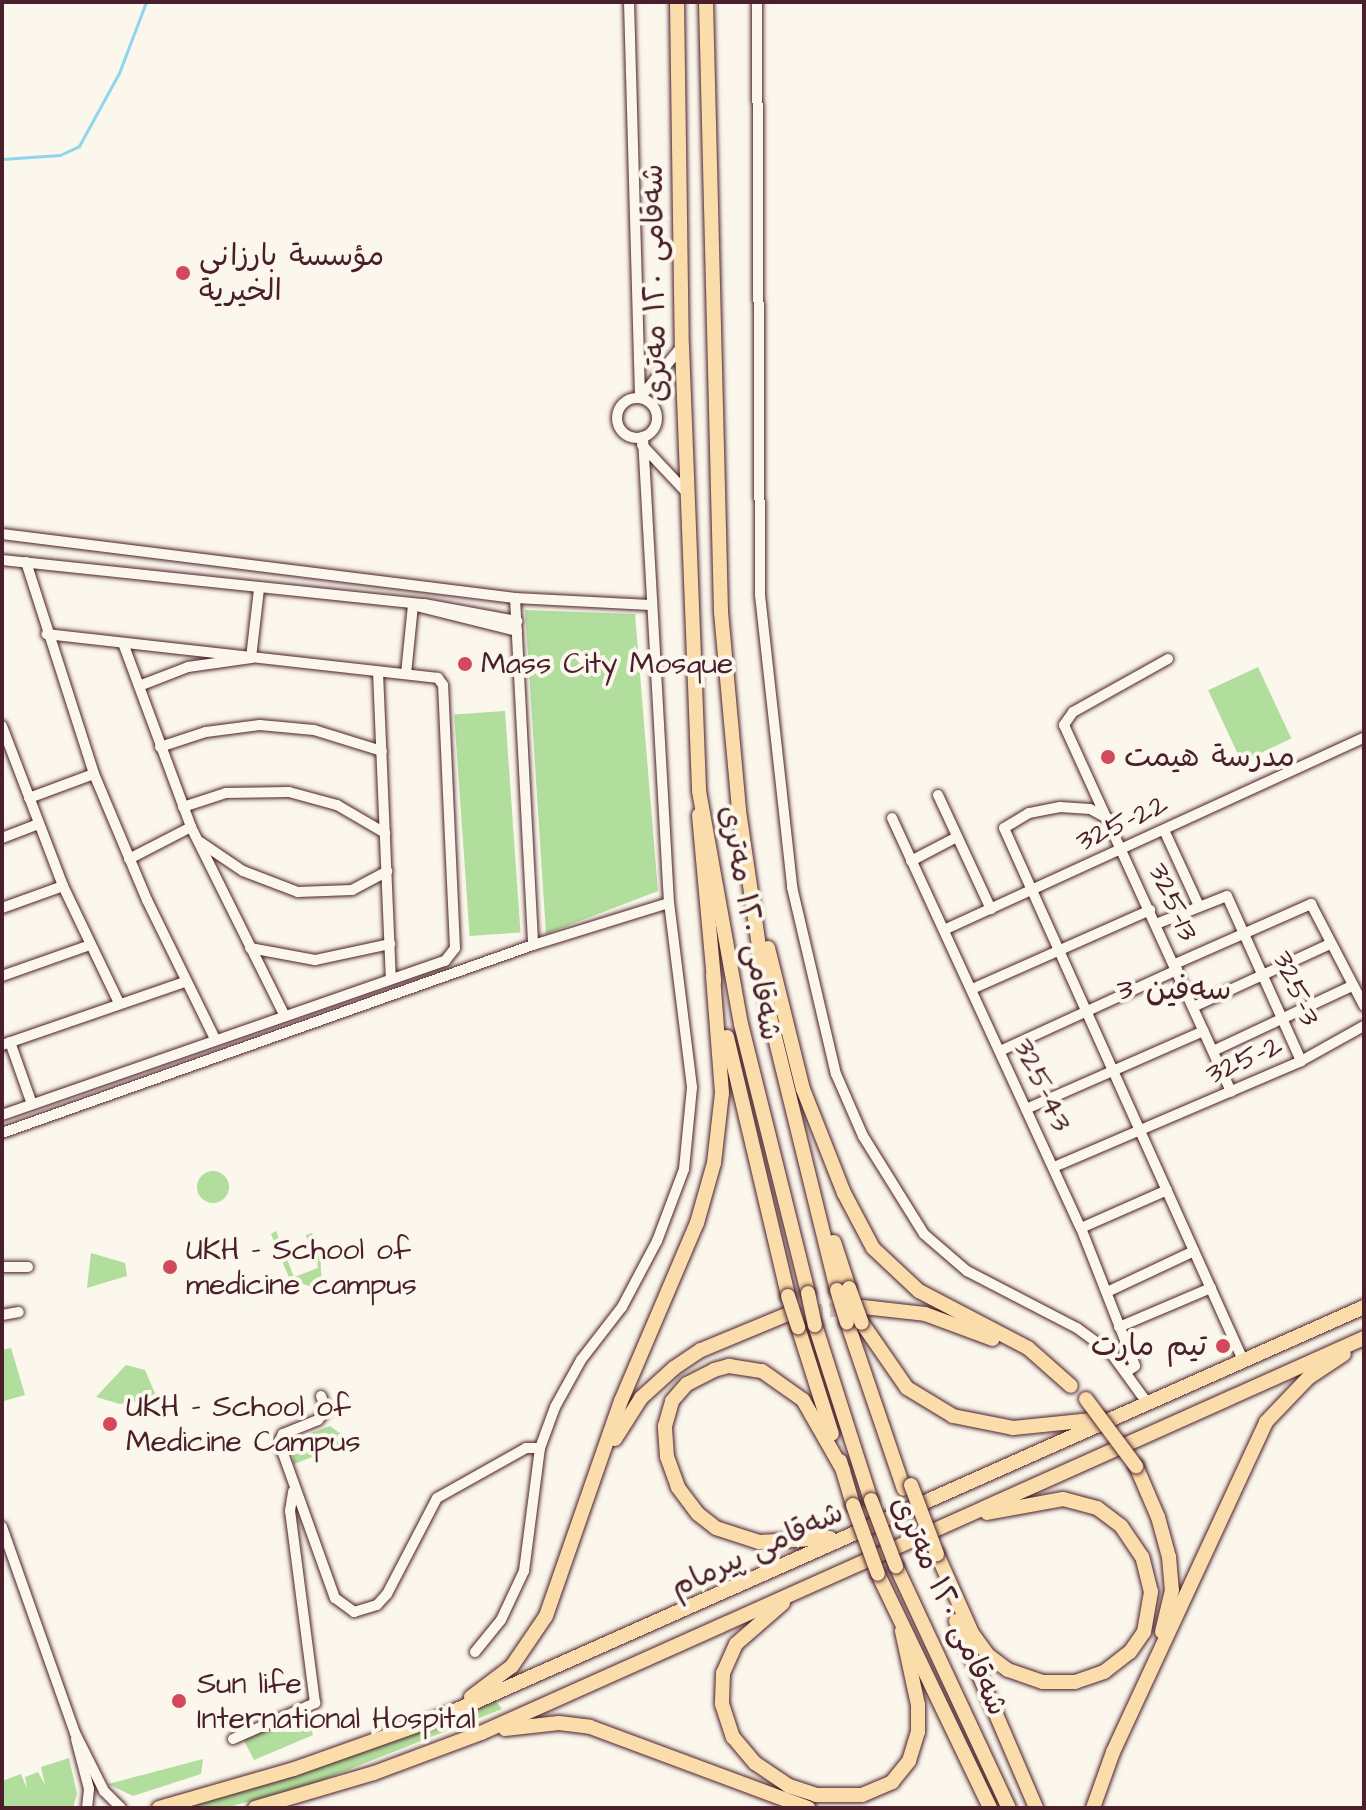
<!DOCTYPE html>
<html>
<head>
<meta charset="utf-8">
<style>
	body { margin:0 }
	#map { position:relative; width:1366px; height:1810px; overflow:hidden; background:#fbf7ec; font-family:"Architects Daughter","Playpen Sans Arabic",sans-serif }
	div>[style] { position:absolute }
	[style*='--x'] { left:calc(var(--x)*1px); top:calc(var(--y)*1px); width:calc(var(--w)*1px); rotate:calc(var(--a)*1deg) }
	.green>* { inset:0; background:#b1de9c; transform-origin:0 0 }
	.round { border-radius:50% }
	.stream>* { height:3px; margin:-1.5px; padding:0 1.5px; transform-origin:1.5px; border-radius:1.5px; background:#8fd5f0 }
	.highway-tunnel>* { height:14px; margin-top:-7px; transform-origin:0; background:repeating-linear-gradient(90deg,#d8ccc5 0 14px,transparent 0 21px) }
	.roads { filter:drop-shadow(0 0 2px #4a1f2b) drop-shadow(0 0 2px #4a1f2b) }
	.minor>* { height:10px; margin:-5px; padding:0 5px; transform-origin:5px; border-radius:5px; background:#fbf7ec }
	.minor>.ring { margin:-5px; padding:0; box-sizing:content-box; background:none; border:10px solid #fbf7ec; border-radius:50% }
	.highway>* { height:14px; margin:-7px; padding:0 7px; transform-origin:7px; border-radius:7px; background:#fbddab }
	.bridges { filter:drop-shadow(0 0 2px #4a1f2b) drop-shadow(0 0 2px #4a1f2b) }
	.highway-bridge>* { height:14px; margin:-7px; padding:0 7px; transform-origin:7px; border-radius:7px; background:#fbddab }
	.dots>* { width:22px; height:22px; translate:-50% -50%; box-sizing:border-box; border:4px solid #fbf7ec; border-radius:50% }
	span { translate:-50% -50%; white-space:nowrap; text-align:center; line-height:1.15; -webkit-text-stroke:8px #fbf7ec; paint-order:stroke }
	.poi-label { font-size:30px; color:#4a1f2b }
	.left { translate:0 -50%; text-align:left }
	.right { translate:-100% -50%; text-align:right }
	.street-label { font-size:30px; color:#4a1f2b }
	.neighbourhood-label { font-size:32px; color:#4a1f2b }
	.frame { position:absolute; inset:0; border:4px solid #4a1f2b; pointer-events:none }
</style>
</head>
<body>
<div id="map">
	<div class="green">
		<div style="clip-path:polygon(525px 610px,635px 614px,658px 891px,546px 934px)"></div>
		<div style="left:1258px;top:667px;width:79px;height:55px;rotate:65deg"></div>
		<div style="left:505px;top:711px;width:222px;height:51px;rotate:86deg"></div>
		<div class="round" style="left:197px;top:1171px;width:32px;height:32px"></div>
		<div style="clip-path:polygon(276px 1231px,294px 1277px,318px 1268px,314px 1241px,308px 1242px,306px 1235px,312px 1233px,320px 1249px,322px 1290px,290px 1280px,271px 1234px)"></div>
		<div style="clip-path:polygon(91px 1253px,125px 1263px,127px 1276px,87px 1288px)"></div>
		<div style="clip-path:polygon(11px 1348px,25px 1395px,4px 1401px,2px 1350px)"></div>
		<div style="clip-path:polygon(126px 1365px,145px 1370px,157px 1398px,120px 1404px,96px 1397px)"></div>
		<div style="clip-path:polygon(330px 1426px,345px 1437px,341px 1446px,294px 1464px,289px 1441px)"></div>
		<div style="clip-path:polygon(495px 1700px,502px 1709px,307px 1786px,225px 1808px,181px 1808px,367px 1751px)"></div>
		<div style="clip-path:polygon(306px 1709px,313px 1735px,254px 1760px,239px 1731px)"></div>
		<div style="clip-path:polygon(69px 1758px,77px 1794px,73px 1808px,3px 1808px,2px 1781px,21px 1774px,27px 1789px,25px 1777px,38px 1772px,45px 1785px,41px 1767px)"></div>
		<div style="clip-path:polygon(203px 1759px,201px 1774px,133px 1796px,108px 1784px)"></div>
	</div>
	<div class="stream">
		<div style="--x:2;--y:159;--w:58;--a:-3.9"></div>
		<div style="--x:60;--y:155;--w:21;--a:-25"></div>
		<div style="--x:79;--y:146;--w:83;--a:-61.3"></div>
		<div style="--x:119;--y:73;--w:76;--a:-69.2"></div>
	</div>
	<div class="highway-tunnel">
		<div style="--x:788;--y:1314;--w:66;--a:-5.2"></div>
	</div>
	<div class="roads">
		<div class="minor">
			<div style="--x:629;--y:2;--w:396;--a:88.4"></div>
			<div style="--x:757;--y:2;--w:593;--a:89.71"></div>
			<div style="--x:760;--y:595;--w:294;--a:83.7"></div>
			<div style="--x:792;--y:887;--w:192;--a:76.8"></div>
			<div style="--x:836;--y:1074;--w:68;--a:66.5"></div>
			<div style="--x:863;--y:1136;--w:115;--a:58.1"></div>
			<div style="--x:924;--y:1234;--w:57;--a:40.7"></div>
			<div style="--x:967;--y:1271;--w:124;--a:27.4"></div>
			<div style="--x:1077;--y:1328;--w:42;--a:36.3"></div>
			<div style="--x:1111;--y:1353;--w:63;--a:54"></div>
			<div class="ring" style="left:617px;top:398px;width:30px;height:30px"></div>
			<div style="--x:640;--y:398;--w:67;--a:-51.1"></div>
			<div style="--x:642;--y:445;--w:66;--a:46.8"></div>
			<div style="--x:2;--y:534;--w:517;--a:7.11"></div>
			<div style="--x:515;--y:598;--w:135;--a:3"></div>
			<div style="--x:2;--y:560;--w:424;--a:6"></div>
			<div style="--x:424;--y:604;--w:95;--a:10.4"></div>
			<div style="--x:26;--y:562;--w:223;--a:72.2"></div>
			<div style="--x:94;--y:774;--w:137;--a:67.2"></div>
			<div style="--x:147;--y:900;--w:155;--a:63.9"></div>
			<div style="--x:515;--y:598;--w:347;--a:87"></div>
			<div style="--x:413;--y:605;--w:107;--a:14"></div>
			<div style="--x:123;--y:643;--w:196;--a:69.7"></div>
			<div style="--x:191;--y:827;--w:211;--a:63.6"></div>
			<div style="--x:1168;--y:659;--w:109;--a:150.8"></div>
			<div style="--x:1073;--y:712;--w:16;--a:125"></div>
			<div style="--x:1064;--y:725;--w:403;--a:65.5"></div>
			<div style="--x:378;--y:672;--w:307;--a:87.6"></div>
			<div style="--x:406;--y:674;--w:69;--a:-84.2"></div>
			<div style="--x:139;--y:686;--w:53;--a:-21.2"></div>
			<div style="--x:188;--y:667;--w:64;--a:-8.1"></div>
			<div style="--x:251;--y:658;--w:69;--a:-83.4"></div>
			<div style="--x:2;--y:726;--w:171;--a:69.1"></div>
			<div style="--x:63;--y:886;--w:130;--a:64.4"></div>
			<div style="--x:160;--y:747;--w:48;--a:-18.1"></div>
			<div style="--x:206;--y:732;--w:54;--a:-7.4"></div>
			<div style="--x:260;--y:725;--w:54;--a:5.3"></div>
			<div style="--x:314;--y:730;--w:71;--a:17.2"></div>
			<div style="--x:938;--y:795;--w:126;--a:65.1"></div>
			<div style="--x:29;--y:798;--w:69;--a:-20.3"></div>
			<div style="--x:183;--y:807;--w:45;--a:-18"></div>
			<div style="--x:226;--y:793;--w:63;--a:-0.9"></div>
			<div style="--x:289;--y:792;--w:50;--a:15.2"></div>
			<div style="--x:337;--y:805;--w:56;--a:30.3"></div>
			<div style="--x:892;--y:818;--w:451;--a:65.3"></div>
			<div style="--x:1081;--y:1228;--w:148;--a:68.6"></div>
			<div style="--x:1135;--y:1366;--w:11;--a:146"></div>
			<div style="--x:1109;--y:819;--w:21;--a:-152"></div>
			<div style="--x:1090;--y:809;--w:30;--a:-176"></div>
			<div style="--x:1060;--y:807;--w:32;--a:169"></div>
			<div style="--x:1029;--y:813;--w:29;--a:149"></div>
			<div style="--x:1004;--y:828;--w:583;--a:65.81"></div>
			<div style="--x:1164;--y:830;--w:81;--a:65.3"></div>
			<div style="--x:2;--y:838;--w:39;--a:-21"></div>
			<div style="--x:200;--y:842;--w:52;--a:34"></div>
			<div style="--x:243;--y:871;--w:59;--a:20.9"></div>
			<div style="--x:298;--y:892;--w:54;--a:-2.1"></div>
			<div style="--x:352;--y:890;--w:40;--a:-28"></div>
			<div style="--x:129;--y:859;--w:70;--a:-27.3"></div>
			<div style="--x:911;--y:861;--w:52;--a:-27.6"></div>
			<div style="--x:2;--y:908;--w:65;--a:-19.8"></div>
			<div style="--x:1156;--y:924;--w:76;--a:-21.5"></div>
			<div style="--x:1227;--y:896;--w:181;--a:65.8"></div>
			<div style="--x:946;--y:929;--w:460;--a:-24.6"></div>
			<div style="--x:250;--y:948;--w:66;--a:10.5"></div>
			<div style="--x:315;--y:960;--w:77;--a:-12"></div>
			<div style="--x:1175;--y:964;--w:149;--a:-23.8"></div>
			<div style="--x:1311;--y:904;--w:115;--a:62.5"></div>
			<div style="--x:2;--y:976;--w:93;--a:-19.4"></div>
			<div style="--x:972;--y:989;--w:195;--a:-23.9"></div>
			<div style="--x:1193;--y:1007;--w:151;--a:-24.7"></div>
			<div style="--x:10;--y:1042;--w:66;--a:70.5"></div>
			<div style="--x:2;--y:1045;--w:194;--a:-19"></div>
			<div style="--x:1000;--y:1051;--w:195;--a:-24.6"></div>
			<div style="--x:1213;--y:1051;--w:153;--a:-25.1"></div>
			<div style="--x:1026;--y:1109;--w:194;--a:-23.7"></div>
			<div style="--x:2;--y:1115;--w:469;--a:-19.2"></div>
			<div style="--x:445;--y:961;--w:16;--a:-52"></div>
			<div style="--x:455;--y:948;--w:263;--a:-92.6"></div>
			<div style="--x:443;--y:685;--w:9;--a:-126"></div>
			<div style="--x:438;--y:678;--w:394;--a:-173.6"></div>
			<div style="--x:2;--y:1133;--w:563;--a:-19.5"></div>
			<div style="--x:533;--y:945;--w:142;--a:-17.2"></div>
			<div style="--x:1054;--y:1167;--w:269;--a:-23.2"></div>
			<div style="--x:1301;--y:1061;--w:72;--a:-29.1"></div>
			<div style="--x:1081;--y:1228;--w:94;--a:-23.8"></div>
			<div style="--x:2;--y:1267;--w:26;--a:0"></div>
			<div style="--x:1107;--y:1292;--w:96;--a:-25.2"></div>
			<div style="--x:2;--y:1315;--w:17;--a:-10"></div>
			<div style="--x:1119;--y:1327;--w:100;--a:-23"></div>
			<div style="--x:321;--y:1396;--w:15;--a:70"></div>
			<div style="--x:326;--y:1410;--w:13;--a:129"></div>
			<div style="--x:318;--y:1420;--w:38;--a:158"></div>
			<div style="--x:283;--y:1434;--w:9;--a:117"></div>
			<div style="--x:279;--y:1442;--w:166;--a:70.3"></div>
			<div style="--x:335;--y:1598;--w:24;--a:36"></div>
			<div style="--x:354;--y:1612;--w:24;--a:-17"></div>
			<div style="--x:377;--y:1605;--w:15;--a:-48"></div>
			<div style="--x:387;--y:1594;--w:108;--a:-62.5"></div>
			<div style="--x:437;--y:1498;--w:102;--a:-29.3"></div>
			<div style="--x:526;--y:1448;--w:14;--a:0"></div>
			<div style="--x:2;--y:1527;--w:219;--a:70.5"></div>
			<div style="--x:75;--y:1733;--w:65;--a:63.4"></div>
			<div style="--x:104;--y:1791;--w:24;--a:45"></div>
			<div style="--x:475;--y:1652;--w:41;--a:-50.9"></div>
			<div style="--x:501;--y:1620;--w:54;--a:-64.9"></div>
			<div style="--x:524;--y:1571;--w:124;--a:-82.6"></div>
			<div style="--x:540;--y:1448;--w:44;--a:-69.9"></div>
			<div style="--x:555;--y:1407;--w:54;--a:-61"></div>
			<div style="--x:581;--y:1360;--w:67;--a:-52.3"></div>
			<div style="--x:622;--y:1307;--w:75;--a:-62.1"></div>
			<div style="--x:657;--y:1241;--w:77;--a:-69.4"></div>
			<div style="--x:684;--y:1169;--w:82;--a:-84.4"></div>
			<div style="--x:692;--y:1087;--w:185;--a:-97.1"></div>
			<div style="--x:669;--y:903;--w:467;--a:-93.2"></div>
			<div style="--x:76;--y:1739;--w:52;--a:75.4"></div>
			<div style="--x:89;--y:1789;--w:19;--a:96"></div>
			<div style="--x:233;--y:1739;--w:90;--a:-23.7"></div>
			<div style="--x:315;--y:1703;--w:194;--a:-97.4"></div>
			<div style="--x:290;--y:1511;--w:20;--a:-81"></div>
		</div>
		<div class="highway">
			<div style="--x:677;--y:2;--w:344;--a:89.2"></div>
			<div style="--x:682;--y:346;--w:445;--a:87.8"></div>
			<div style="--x:699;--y:791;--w:237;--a:79.8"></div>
			<div style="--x:741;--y:1024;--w:277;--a:76"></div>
			<div style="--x:706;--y:2;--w:610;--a:88.59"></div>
			<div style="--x:721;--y:612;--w:200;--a:84.8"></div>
			<div style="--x:739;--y:811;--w:204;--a:81.6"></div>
			<div style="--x:769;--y:1013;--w:285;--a:76.2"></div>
			<div style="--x:699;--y:815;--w:167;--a:84.8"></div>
			<div style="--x:768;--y:948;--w:145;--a:76.1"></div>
			<div style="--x:803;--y:1089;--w:112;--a:68.5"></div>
			<div style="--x:844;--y:1193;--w:62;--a:62.2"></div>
			<div style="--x:873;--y:1248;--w:63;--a:43.1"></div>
			<div style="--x:919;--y:1291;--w:123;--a:27.6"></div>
			<div style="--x:1028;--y:1348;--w:57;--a:41.5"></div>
			<div style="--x:727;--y:1037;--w:266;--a:76.7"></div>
			<div style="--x:834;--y:1242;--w:48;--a:71.9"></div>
			<div style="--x:863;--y:1307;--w:62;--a:6.4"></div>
			<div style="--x:925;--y:1314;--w:72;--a:20.2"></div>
			<div style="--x:847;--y:1322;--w:176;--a:71.2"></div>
			<div style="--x:862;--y:1323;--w:79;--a:55.3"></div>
			<div style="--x:907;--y:1388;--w:54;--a:31.3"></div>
			<div style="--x:953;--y:1416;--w:61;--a:11.3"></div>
			<div style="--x:1013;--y:1428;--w:89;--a:-5.8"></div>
			<div style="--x:815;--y:1325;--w:184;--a:72.3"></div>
			<div style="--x:798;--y:1327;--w:112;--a:72.4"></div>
			<div style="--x:615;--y:1439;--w:49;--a:-57.6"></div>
			<div style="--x:641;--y:1398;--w:45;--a:-42.3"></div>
			<div style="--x:674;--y:1368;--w:32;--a:-34"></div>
			<div style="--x:701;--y:1350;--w:94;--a:-22.5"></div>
			<div style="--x:840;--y:1461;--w:46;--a:73.5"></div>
			<div style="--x:1136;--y:1466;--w:56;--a:66.7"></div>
			<div style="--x:1158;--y:1517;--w:41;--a:74.6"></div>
			<div style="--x:1169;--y:1557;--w:33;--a:85"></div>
			<div style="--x:1172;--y:1590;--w:43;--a:103.4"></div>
			<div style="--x:830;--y:1538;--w:71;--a:176.8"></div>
			<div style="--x:759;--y:1542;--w:45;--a:-162"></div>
			<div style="--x:716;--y:1528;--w:23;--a:-142"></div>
			<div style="--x:698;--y:1514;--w:34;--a:-127"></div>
			<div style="--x:678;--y:1487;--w:32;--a:-110"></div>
			<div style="--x:667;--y:1457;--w:31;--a:-94"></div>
			<div style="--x:665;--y:1426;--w:26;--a:-74"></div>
			<div style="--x:672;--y:1401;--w:23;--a:-49"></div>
			<div style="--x:687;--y:1384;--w:30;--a:-27"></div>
			<div style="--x:714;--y:1370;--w:16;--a:-15"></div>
			<div style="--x:729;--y:1366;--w:33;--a:9"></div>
			<div style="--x:762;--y:1371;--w:50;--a:35.3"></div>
			<div style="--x:803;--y:1400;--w:81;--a:60.3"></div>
			<div style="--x:937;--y:1554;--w:86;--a:66.1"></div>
			<div style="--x:972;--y:1633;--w:27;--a:54"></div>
			<div style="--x:988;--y:1655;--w:25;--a:37"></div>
			<div style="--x:1008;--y:1670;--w:37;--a:19"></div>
			<div style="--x:1043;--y:1682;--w:32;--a:0"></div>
			<div style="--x:1075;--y:1682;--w:31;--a:-19"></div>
			<div style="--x:1104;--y:1672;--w:33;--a:-38"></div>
			<div style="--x:1130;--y:1652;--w:24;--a:-55"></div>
			<div style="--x:1144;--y:1632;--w:41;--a:-80.1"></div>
			<div style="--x:1151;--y:1592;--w:36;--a:-104"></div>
			<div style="--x:1142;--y:1557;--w:37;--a:-124"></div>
			<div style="--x:1121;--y:1526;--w:30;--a:-143"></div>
			<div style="--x:1097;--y:1508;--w:35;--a:-165"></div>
			<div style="--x:1063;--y:1499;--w:77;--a:169.6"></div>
			<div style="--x:896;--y:1566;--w:267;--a:65"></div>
			<div style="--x:878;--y:1574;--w:259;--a:64.4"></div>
			<div style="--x:783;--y:1603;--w:62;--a:138.9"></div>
			<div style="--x:736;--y:1644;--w:32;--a:114"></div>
			<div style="--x:723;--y:1673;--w:31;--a:92"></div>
			<div style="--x:722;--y:1704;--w:35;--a:72"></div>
			<div style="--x:733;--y:1737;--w:34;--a:50"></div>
			<div style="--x:755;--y:1763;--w:41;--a:34.1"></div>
			<div style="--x:789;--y:1786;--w:28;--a:18"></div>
			<div style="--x:816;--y:1795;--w:46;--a:0"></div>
			<div style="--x:862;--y:1795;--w:33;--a:-23"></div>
			<div style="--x:892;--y:1782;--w:27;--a:-51"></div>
			<div style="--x:909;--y:1761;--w:30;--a:-73"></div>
			<div style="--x:918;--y:1732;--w:27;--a:-90"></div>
			<div style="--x:918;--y:1705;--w:76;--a:-102.2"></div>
			<div style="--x:956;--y:1621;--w:203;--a:66.8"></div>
			<div style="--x:471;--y:1697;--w:51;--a:-37.1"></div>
			<div style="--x:512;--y:1666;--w:60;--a:-55.8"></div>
			<div style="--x:546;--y:1616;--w:228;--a:-70.8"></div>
			<div style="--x:621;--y:1401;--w:194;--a:-66.9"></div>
			<div style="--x:697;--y:1223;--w:62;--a:-74.2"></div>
			<div style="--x:714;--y:1163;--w:70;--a:-83.5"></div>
			<div style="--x:722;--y:1093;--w:118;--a:-94.4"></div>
			<div style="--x:505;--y:1729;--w:54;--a:-6.3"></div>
			<div style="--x:559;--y:1723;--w:31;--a:7"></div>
			<div style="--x:590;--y:1727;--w:233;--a:20.4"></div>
			<div style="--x:159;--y:1808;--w:141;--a:-16.1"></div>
			<div style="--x:294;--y:1769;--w:156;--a:-19.5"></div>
			<div style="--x:441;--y:1717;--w:1010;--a:-23.95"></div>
			<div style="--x:255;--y:1808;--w:124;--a:-16.4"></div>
			<div style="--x:374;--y:1773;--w:114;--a:-20.5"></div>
			<div style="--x:481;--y:1733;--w:967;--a:-24.1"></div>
			<div style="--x:1093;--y:1808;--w:59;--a:-70.3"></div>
			<div style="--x:1113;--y:1752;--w:364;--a:-65.1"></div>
			<div style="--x:1266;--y:1422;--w:61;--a:-46.3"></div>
			<div style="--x:1308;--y:1378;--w:43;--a:-33.7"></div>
		</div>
	</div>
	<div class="bridges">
		<div class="highway-bridge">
			<div style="--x:849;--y:1288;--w:37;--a:70"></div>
			<div style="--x:837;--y:1290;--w:34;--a:73"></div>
			<div style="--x:808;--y:1293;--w:33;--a:78"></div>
			<div style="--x:788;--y:1296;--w:33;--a:72"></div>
			<div style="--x:1086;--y:1399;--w:84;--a:53.3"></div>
			<div style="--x:911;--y:1485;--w:74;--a:69.4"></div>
			<div style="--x:871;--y:1500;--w:71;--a:69.3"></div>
			<div style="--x:853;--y:1505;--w:73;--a:70.1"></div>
		</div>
	</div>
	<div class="dots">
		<div style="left:183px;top:273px;background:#d1495b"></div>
		<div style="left:465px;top:664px;background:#d1495b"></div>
		<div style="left:1108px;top:757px;background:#d1495b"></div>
		<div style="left:170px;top:1267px;background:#d1495b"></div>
		<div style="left:1223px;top:1346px;background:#d1495b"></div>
		<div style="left:110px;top:1424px;background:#d1495b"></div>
		<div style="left:179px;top:1701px;background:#d1495b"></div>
	</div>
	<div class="poi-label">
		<span class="left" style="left:199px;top:273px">مؤسسة بارزانی<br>الخیریة</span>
		<span class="left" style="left:481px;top:664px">Mass City Mosque</span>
		<span class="left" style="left:1124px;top:757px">مدرسة هيمت</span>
		<span class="left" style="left:186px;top:1267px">UKH - School of<br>medicine campus</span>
		<span class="right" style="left:1207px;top:1346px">تيم مارت</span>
		<span class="left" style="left:126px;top:1424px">UKH - School of<br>Medicine Campus</span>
		<span class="left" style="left:197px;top:1701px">Sun life<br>International Hospital</span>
	</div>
	<div class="street-label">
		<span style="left:655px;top:283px;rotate:-91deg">شەقامی ١٢٠ مەتری</span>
		<span style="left:1122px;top:823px;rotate:-25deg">325-22</span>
		<span style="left:1173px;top:902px;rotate:66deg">325-13</span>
		<span style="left:750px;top:923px;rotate:80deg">شەقامی ١٢٠ مەتری</span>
		<span style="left:1296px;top:988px;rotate:67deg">325-3</span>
		<span style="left:1244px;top:1060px;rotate:-24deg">325-2</span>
		<span style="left:1042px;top:1085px;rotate:65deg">325-43</span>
		<span style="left:757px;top:1550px;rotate:-25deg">شەقامی پیرمام</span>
		<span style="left:949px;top:1606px;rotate:65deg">شەقامی ١٢٠ مەتری</span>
	</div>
	<div class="neighbourhood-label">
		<span style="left:1174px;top:990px">سەفین 3</span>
	</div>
	<div class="frame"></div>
</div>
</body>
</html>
